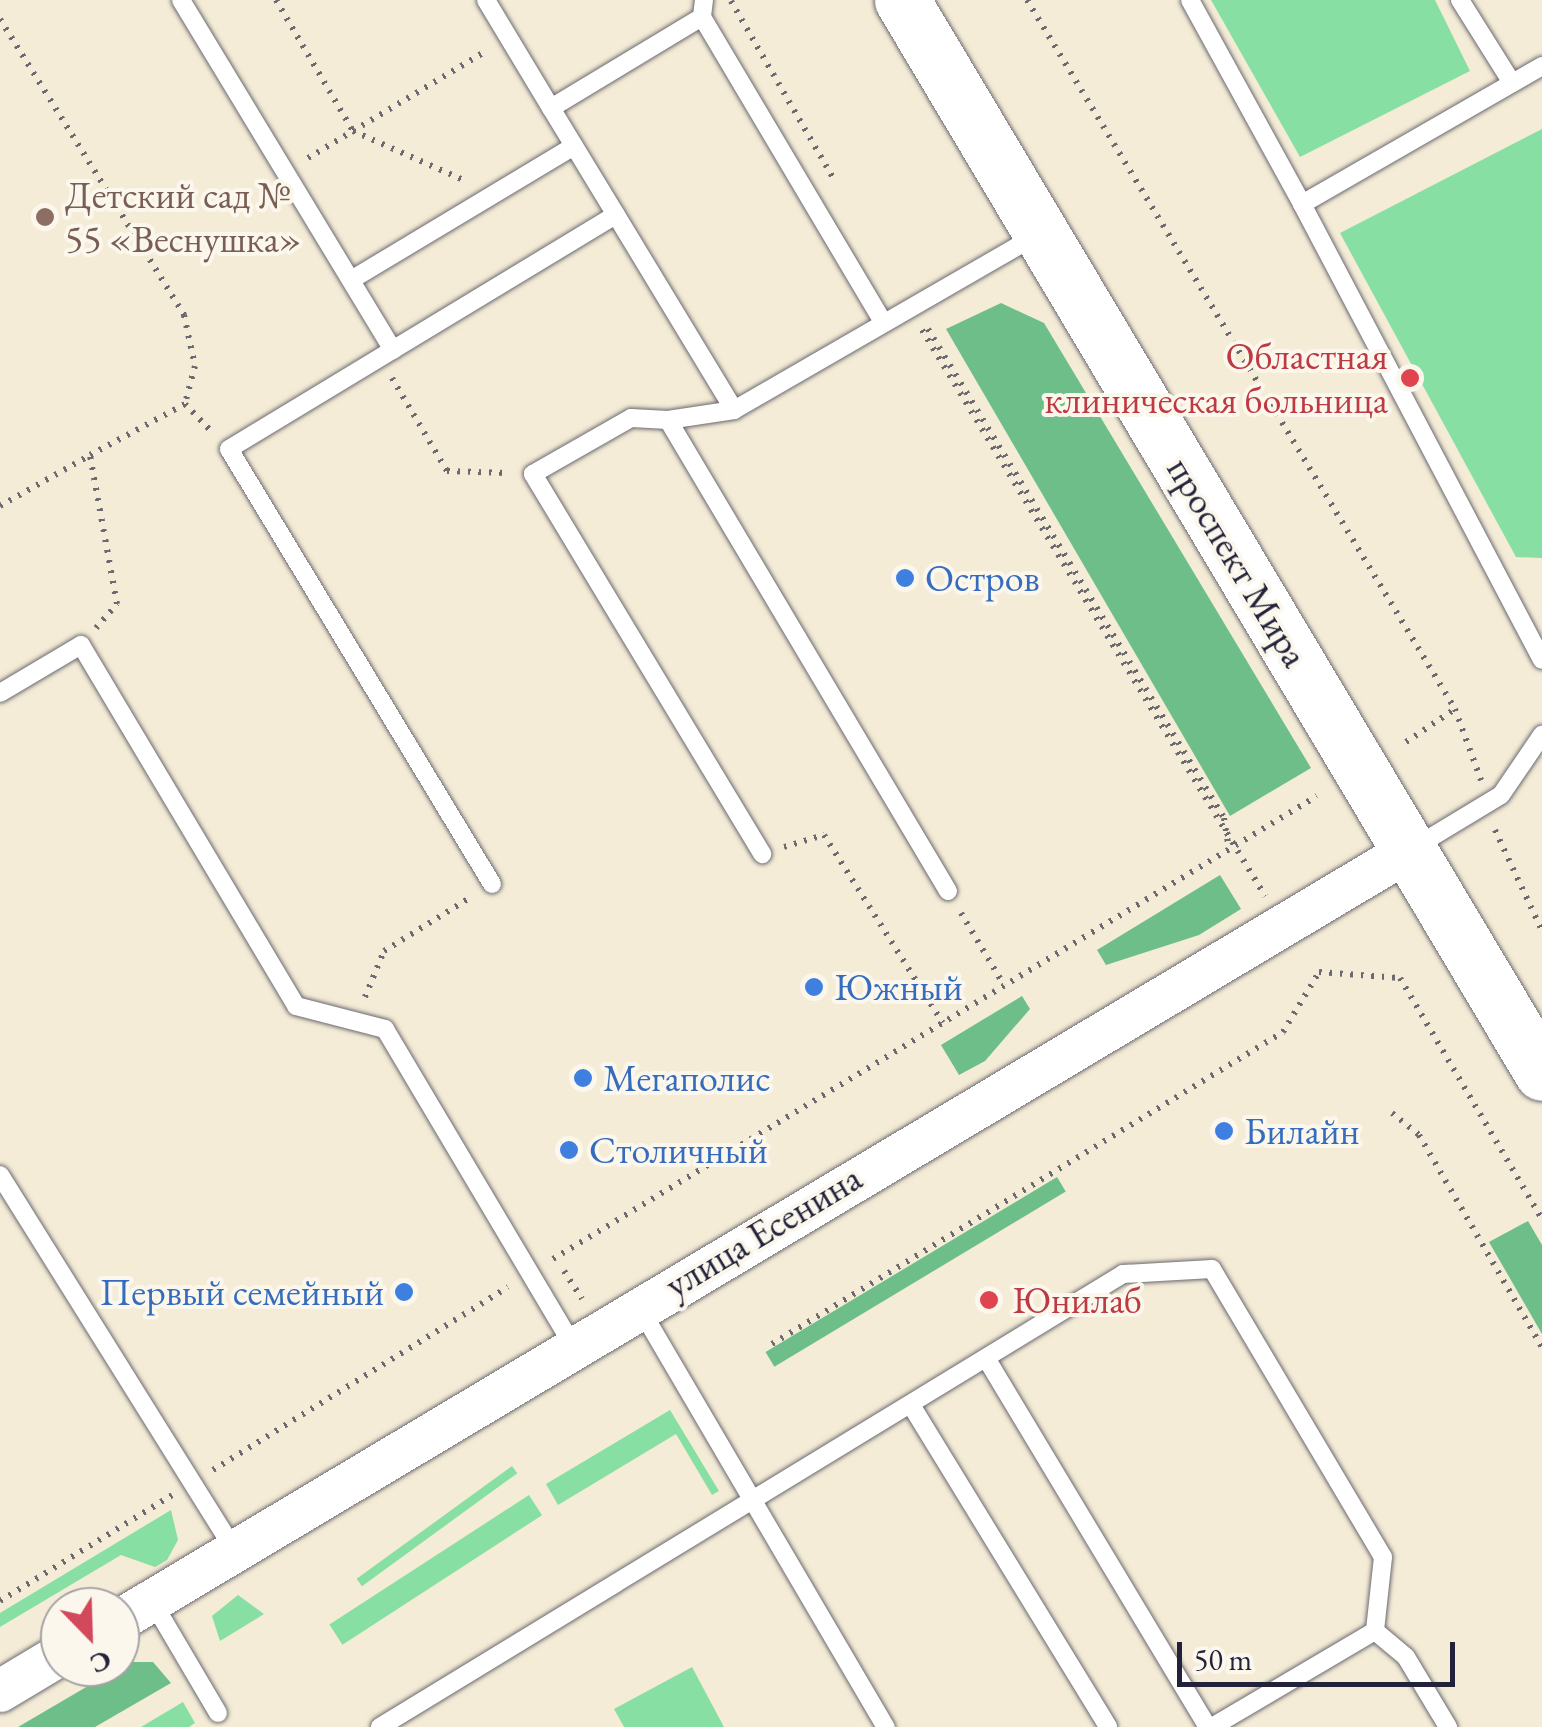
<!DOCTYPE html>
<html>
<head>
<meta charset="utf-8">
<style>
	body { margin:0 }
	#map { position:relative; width:1542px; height:1727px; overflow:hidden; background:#f4ecd6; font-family:"EB Garamond",serif }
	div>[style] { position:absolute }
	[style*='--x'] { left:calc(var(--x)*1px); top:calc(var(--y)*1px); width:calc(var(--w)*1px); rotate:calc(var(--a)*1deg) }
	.green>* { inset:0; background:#88dfa3; transform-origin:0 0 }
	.forest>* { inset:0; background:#6ebe89; transform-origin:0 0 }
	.path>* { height:6px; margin-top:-3px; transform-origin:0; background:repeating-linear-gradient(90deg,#6c6971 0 2.5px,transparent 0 10.5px) }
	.roads { filter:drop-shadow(0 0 2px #6c6971) drop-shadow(0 0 2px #6c6971) }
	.service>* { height:18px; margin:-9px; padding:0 9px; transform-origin:9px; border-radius:9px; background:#fff }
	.tertiary>* { height:42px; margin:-21px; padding:0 21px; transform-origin:21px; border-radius:21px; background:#fff }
	.primary>* { height:55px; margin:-27.5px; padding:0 27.5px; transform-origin:27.5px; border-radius:27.5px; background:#fff }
	.dots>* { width:28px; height:28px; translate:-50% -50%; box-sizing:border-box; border:5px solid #fbf7ec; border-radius:50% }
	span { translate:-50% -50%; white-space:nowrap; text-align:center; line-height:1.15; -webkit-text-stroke:8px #fbf7ec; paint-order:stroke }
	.education-label { font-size:38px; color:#785e54 }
	.left { translate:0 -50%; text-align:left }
	.health-label { font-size:38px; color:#be3a42 }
	.right { translate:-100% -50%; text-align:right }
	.street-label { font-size:38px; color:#22223b }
	.shop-label { font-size:38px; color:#366cbe }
	.north { position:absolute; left:40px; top:1587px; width:100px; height:100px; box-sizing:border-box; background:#fbf7ec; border:2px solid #a4a2a5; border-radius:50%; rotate:157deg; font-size:28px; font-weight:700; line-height:40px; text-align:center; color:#22223b }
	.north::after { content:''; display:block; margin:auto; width:35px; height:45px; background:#d1495b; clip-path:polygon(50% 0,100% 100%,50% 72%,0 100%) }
	.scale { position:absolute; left:1177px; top:1642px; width:278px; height:45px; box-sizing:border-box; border:5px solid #22223b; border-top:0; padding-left:12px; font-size:30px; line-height:35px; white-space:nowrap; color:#22223b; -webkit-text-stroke:8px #fbf7ec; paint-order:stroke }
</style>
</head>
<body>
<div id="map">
	<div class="green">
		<div style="clip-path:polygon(1211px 0,1435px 0,1470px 71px,1300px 157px)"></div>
		<div style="clip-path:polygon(1542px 129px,1542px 558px,1516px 557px,1340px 233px)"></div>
		<div style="clip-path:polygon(670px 1410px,719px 1491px,712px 1495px,676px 1434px,558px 1505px,546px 1484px)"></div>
		<div style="left:512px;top:1466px;width:9px;height:192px;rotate:54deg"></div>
		<div style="left:529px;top:1495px;width:24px;height:238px;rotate:57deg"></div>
		<div style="clip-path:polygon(171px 1510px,178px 1540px,167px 1560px,155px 1567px,121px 1555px,0 1627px,0 1613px)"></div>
		<div style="clip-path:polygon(238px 1595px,264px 1614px,220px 1641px,212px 1616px)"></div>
		<div style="clip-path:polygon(692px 1667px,724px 1727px,624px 1727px,614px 1709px)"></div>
		<div style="clip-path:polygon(183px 1702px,195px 1723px,189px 1727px,141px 1727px)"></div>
	</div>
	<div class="forest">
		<div style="clip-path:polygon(1001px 303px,1044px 323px,1311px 768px,1230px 816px,946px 329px)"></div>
		<div style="clip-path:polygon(1220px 875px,1241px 909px,1199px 935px,1106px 965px,1097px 950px)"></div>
		<div style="clip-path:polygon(1022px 996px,1030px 1009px,985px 1061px,959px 1075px,941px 1045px)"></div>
		<div style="left:1057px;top:1177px;width:17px;height:340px;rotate:59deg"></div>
		<div style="clip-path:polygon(1528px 1221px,1542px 1245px,1542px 1334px,1489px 1242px)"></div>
		<div style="clip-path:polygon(129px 1662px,153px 1662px,171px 1683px,95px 1727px,18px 1727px)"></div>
	</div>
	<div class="path">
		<div style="--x:276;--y:0;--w:152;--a:59.6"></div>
		<div style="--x:353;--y:131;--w:124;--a:23.9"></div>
		<div style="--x:1027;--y:0;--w:828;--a:58.88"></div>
		<div style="--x:731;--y:1;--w:208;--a:60"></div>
		<div style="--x:0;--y:19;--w:349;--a:58.1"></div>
		<div style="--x:184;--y:315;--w:52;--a:77.8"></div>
		<div style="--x:195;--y:366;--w:39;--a:105"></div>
		<div style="--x:308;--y:158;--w:208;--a:-31"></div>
		<div style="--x:928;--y:329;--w:572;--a:58.81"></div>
		<div style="--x:1224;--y:818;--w:25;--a:81"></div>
		<div style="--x:922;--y:330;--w:662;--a:58.78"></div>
		<div style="--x:392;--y:378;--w:108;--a:59.4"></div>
		<div style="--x:447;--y:471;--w:60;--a:1.9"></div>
		<div style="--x:0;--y:506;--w:103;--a:-29.5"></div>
		<div style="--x:96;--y:628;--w:32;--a:-49"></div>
		<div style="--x:117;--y:604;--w:151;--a:-100.3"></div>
		<div style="--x:90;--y:455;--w:108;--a:-28.2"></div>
		<div style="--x:185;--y:404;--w:37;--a:46"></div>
		<div style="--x:1406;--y:742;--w:59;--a:-34"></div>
		<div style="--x:1455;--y:709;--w:76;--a:69.9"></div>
		<div style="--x:1495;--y:830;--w:111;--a:65"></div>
		<div style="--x:784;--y:847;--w:42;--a:-16.7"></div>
		<div style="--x:824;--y:835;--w:222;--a:57.7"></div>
		<div style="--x:961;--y:913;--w:84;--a:59.2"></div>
		<div style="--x:365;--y:997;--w:50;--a:-67.6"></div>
		<div style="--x:384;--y:951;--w:102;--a:-31.8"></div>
		<div style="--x:1392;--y:1113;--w:35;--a:39"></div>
		<div style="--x:1419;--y:1135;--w:245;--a:59.9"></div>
		<div style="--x:553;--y:1259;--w:893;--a:-31.22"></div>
		<div style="--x:564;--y:1271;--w:33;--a:57"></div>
		<div style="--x:772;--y:1344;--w:599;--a:-31.41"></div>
		<div style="--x:1283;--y:1032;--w:70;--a:-59"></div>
		<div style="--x:1319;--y:972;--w:81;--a:4.2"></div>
		<div style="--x:1400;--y:978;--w:280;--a:59.5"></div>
		<div style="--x:213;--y:1470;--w:347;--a:-31.8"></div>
		<div style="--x:0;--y:1601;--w:202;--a:-31.6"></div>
	</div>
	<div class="roads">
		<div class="service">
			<div style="--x:181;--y:0;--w:409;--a:58.8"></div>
			<div style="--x:486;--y:0;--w:126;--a:59"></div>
			<div style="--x:704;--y:0;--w:17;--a:97"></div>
			<div style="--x:702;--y:17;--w:351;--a:59.3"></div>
			<div style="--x:1190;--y:0;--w:233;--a:61.2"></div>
			<div style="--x:1460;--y:0;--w:98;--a:57.9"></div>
			<div style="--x:1542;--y:66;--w:277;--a:150.1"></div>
			<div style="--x:1302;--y:204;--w:515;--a:62.24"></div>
			<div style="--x:616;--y:215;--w:228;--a:58.8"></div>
			<div style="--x:351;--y:280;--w:260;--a:-31"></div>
			<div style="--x:668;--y:420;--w:37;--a:-177"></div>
			<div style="--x:631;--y:418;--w:113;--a:150.3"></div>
			<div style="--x:533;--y:474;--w:444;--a:58.9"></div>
			<div style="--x:0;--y:693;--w:94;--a:-30.7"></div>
			<div style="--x:81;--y:645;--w:420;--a:59.2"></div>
			<div style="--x:296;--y:1006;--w:92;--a:14.5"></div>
			<div style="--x:385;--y:1029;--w:366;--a:59.3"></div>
			<div style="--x:1415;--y:847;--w:100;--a:-31.2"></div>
			<div style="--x:1501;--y:795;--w:73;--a:-55.7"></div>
			<div style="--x:492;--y:884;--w:508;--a:-121.16"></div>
			<div style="--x:229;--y:449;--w:452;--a:-31.2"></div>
			<div style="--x:616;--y:215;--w:125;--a:-121.3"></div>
			<div style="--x:551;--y:108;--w:176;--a:-31.1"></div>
			<div style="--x:948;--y:891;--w:548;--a:-120.73"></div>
			<div style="--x:668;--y:420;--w:67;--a:-8.6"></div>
			<div style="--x:734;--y:410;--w:350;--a:-30"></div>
			<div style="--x:0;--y:1175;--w:442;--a:58"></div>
			<div style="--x:641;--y:1310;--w:484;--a:59.6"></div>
			<div style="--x:986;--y:1358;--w:431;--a:59"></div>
			<div style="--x:911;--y:1405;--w:377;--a:58.5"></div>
			<div style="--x:152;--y:1601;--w:130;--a:59.5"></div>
			<div style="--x:380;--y:1727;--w:870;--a:-31.37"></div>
			<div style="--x:1123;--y:1274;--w:89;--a:-3.2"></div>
			<div style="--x:1212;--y:1269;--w:335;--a:59.3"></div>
			<div style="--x:1383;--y:1557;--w:74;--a:96.2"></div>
			<div style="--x:1375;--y:1631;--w:40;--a:40"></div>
			<div style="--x:1406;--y:1657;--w:82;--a:59"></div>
			<div style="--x:1212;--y:1727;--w:189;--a:-30.5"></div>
		</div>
		<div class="tertiary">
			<div style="--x:120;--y:1620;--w:1502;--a:-30.83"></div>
			<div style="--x:0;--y:1691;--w:70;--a:-31"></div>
		</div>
		<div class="primary">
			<div style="--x:902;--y:0;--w:1249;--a:59.19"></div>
		</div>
	</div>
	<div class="dots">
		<div style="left:45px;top:217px;background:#8d6e63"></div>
		<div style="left:1410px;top:378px;background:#e0444e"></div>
		<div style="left:905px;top:578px;background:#3f7fe0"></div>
		<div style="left:814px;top:987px;background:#3f7fe0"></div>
		<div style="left:583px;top:1078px;background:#3f7fe0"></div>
		<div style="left:1224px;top:1131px;background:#3f7fe0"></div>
		<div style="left:569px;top:1150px;background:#3f7fe0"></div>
		<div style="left:404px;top:1292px;background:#3f7fe0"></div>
		<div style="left:989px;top:1300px;background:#e0444e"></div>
	</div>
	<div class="education-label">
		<span class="left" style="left:65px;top:217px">Детский сад №<br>55 «Веснушка»</span>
	</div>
	<div class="health-label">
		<span class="right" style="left:1388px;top:378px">Областная<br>клиническая больница</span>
		<span class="left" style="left:1012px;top:1300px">Юнилаб</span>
	</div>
	<div class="street-label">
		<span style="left:1238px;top:562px;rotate:59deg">проспект Мира</span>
		<span style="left:763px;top:1231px;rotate:-31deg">улица Есенина</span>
	</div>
	<div class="shop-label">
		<span class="left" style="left:925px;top:578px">Остров</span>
		<span class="left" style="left:834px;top:987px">Южный</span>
		<span class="left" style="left:603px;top:1078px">Мегаполис</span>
		<span class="left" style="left:1244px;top:1131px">Билайн</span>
		<span class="left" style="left:589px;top:1150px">Столичный</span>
		<span class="right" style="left:384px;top:1292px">Первый семейный</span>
	</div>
	<div class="north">С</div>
	<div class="scale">50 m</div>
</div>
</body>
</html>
